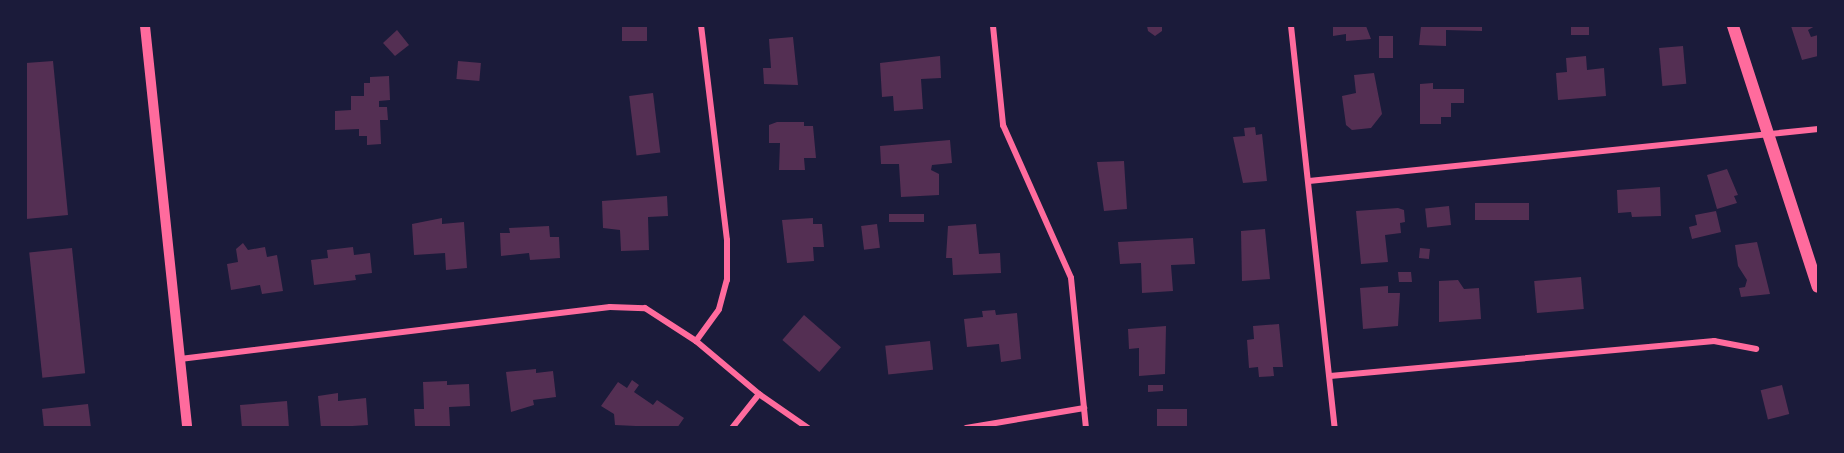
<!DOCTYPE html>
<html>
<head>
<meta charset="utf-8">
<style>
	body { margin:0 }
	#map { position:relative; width:1844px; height:453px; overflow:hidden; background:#1b1b3a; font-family:"Zilla Slab",serif }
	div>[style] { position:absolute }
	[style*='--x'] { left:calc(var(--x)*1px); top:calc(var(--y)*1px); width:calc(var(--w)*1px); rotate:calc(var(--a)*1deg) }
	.building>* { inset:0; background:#542f53; transform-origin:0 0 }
	.minor>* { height:6px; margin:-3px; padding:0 3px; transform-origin:3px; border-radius:3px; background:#ff6b9d }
	.tertiary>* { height:10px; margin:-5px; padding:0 5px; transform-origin:5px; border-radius:5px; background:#ff6b9d }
	.secondary>* { height:12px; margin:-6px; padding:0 6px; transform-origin:6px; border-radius:6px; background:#ff6b9d }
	span { translate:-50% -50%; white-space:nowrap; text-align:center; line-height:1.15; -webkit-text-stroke:6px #1b1b3a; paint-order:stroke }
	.frame { position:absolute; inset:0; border:27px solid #1b1b3a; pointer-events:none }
</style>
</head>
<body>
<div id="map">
	<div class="building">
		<div style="left:622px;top:26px;width:25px;height:15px"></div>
		<div style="clip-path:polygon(1147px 26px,1162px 26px,1162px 31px,1155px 36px,1148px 31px)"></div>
		<div style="clip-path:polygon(1333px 26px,1366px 26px,1371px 39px,1346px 41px,1346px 34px,1333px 36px)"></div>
		<div style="clip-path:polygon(1421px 26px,1482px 26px,1482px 31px,1446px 30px,1446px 46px,1419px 45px)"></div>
		<div style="left:1571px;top:26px;width:18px;height:9px"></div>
		<div style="clip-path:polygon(1791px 26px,1815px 26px,1808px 30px,1811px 37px,1818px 35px,1818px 56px,1802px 60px)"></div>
		<div style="clip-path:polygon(397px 30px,409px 45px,395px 56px,383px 43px)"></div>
		<div style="left:1379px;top:36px;width:14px;height:22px"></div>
		<div style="clip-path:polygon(793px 37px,798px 85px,764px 84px,763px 68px,771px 68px,769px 39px)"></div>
		<div style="left:1683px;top:46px;width:38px;height:24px;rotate:85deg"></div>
		<div style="clip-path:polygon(940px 56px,941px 78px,921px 79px,923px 109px,894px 111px,893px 96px,882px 97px,880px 63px)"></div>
		<div style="clip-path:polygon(1586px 56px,1587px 70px,1604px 68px,1606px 96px,1558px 100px,1556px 73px,1567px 72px,1566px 58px)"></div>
		<div style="clip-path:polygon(53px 61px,68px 215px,26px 219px,26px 63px)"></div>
		<div style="left:458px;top:61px;width:23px;height:18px;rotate:5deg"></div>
		<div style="clip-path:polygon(1374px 73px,1382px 114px,1371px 128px,1352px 130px,1346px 125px,1342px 96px,1356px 93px,1354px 75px)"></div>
		<div style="clip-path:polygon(389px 76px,390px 100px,379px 101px,379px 107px,387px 107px,388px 120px,380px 120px,381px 144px,367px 145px,367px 136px,359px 136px,359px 129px,335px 130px,335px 111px,351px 110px,351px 96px,364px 96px,364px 83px,370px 83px,370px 77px)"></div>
		<div style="clip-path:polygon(1433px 83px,1433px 89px,1464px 89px,1464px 103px,1451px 103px,1451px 117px,1441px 117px,1441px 124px,1420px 124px,1420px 84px)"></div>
		<div style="left:653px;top:93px;width:60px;height:24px;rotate:83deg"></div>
		<div style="clip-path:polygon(777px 122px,804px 122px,804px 126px,813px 126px,816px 158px,804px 158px,805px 170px,779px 170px,780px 143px,769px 143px,769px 125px)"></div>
		<div style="clip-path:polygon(1255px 127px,1256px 135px,1262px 134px,1267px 181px,1243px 183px,1233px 137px,1245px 136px,1244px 128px)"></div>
		<div style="clip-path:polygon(950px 140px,952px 163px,932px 165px,931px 170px,939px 174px,939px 195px,901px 197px,899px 164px,881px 164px,880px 146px)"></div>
		<div style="clip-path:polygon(1124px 161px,1127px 209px,1104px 211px,1097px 162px)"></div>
		<div style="clip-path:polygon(1727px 169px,1738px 195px,1734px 196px,1737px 203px,1717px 209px,1707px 175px)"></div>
		<div style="clip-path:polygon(1660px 187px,1661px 216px,1632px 217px,1631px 212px,1618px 213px,1617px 190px)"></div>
		<div style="clip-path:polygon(667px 196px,668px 216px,648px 217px,649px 250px,621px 251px,620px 230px,603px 228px,602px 201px)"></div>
		<div style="left:1529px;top:203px;width:17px;height:54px;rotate:90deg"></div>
		<div style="left:1449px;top:206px;width:19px;height:24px;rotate:84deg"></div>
		<div style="clip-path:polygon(1398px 208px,1404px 210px,1405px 222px,1400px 223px,1401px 233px,1385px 235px,1388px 262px,1361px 264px,1356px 211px)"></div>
		<div style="clip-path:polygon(1716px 211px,1721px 232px,1692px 239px,1689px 227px,1697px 225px,1695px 215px)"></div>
		<div style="left:924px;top:214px;width:8px;height:35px;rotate:90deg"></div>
		<div style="clip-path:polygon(442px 218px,442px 224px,464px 222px,467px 268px,446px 270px,445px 253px,414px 255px,412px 224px)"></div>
		<div style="clip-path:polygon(813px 218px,813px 224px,822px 224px,824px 247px,813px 247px,814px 261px,787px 263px,782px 220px)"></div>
		<div style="left:877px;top:224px;width:24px;height:16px;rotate:83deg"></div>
		<div style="clip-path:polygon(976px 224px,979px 254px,1000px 253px,1001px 273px,953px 275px,952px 258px,946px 258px,948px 226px)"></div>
		<div style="clip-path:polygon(549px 226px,550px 237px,559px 237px,560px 258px,530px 260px,529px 253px,501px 256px,500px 233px,510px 233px,509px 228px)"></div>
		<div style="clip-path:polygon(1265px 229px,1270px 279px,1242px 281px,1241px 231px)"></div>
		<div style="clip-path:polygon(1193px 238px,1195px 264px,1171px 265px,1173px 291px,1142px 293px,1141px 263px,1120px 264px,1118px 242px)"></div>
		<div style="clip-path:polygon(1757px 242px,1770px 294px,1741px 297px,1739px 288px,1745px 287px,1747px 280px,1738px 266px,1735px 245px)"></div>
		<div style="clip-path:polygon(243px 243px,248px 250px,265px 247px,267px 257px,277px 255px,283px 291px,262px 294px,260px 285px,231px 290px,227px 264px,238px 262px,236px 249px)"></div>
		<div style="clip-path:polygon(353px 247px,354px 255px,370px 253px,372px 273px,355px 275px,356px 280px,314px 285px,311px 260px,328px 258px,327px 250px)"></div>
		<div style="left:72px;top:248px;width:126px;height:43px;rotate:84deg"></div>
		<div style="left:1420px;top:248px;width:10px;height:10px;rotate:6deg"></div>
		<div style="clip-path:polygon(1398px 272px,1411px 272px,1412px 282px,1399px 282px)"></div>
		<div style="left:1581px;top:277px;width:32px;height:47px;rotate:85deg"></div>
		<div style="clip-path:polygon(1458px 280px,1464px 289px,1479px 288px,1481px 319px,1439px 322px,1439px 281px)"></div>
		<div style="clip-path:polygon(1388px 286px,1388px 293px,1400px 293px,1398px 326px,1363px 329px,1360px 288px)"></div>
		<div style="clip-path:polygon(995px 310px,996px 315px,1017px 313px,1021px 359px,1001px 362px,999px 344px,967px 347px,964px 319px,983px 317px,982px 311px)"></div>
		<div style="left:804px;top:315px;width:49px;height:33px;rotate:41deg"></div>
		<div style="clip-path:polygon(1279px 324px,1283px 367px,1273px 367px,1274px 376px,1259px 377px,1258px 367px,1249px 368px,1247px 340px,1254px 339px,1253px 326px)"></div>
		<div style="clip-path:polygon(1166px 326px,1165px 374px,1139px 376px,1139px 348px,1129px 349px,1128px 329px)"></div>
		<div style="left:930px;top:341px;width:29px;height:45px;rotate:84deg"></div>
		<div style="clip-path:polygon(536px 369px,536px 373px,553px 371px,556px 397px,533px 400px,534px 405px,511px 412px,506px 372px)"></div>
		<div style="clip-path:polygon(632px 380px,639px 385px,634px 392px,653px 405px,657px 400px,684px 418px,677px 428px,615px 425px,614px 414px,601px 406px,618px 382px,627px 388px)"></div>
		<div style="clip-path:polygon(447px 381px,447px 385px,469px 384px,470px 406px,449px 407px,450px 426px,415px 427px,414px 409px,424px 409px,423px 382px)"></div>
		<div style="clip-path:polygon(1148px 385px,1163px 385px,1163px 391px,1148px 392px)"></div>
		<div style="left:1782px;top:385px;width:30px;height:22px;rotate:76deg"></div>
		<div style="clip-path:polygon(338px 393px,338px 401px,366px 398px,368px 425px,321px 428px,318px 396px)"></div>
		<div style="clip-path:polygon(287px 401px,289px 428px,242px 428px,240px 405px)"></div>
		<div style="clip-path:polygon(88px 404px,91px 428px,44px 428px,42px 409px)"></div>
		<div style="left:1187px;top:409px;width:19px;height:30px;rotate:90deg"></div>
	</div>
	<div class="minor">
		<div style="--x:993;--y:26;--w:100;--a:84.2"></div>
		<div style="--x:1003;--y:125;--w:167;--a:66"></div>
		<div style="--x:1071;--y:278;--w:151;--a:84.3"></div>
		<div style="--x:1291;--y:26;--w:404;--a:83.8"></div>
		<div style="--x:1309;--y:181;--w:512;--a:-5.83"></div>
		<div style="--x:696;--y:341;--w:39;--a:-54"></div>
		<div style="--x:719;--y:309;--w:30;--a:-75"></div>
		<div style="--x:727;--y:280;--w:40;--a:-90"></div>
		<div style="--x:727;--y:240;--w:216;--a:-96.9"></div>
		<div style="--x:180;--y:359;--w:433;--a:-6.9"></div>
		<div style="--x:610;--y:307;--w:35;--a:2"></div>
		<div style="--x:645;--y:308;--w:61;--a:32.9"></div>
		<div style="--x:696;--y:341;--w:82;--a:40.1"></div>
		<div style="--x:759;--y:394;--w:60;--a:34.8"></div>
		<div style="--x:1330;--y:376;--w:386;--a:-5.2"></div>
		<div style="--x:1714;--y:341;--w:43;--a:10.8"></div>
		<div style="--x:732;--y:428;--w:43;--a:-51.5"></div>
		<div style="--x:966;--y:428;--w:120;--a:-9.6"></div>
	</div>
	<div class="tertiary">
		<div style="--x:145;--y:26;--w:404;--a:84"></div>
	</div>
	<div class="secondary">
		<div style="--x:1733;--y:26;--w:274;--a:72"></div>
	</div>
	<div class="frame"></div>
</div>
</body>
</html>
